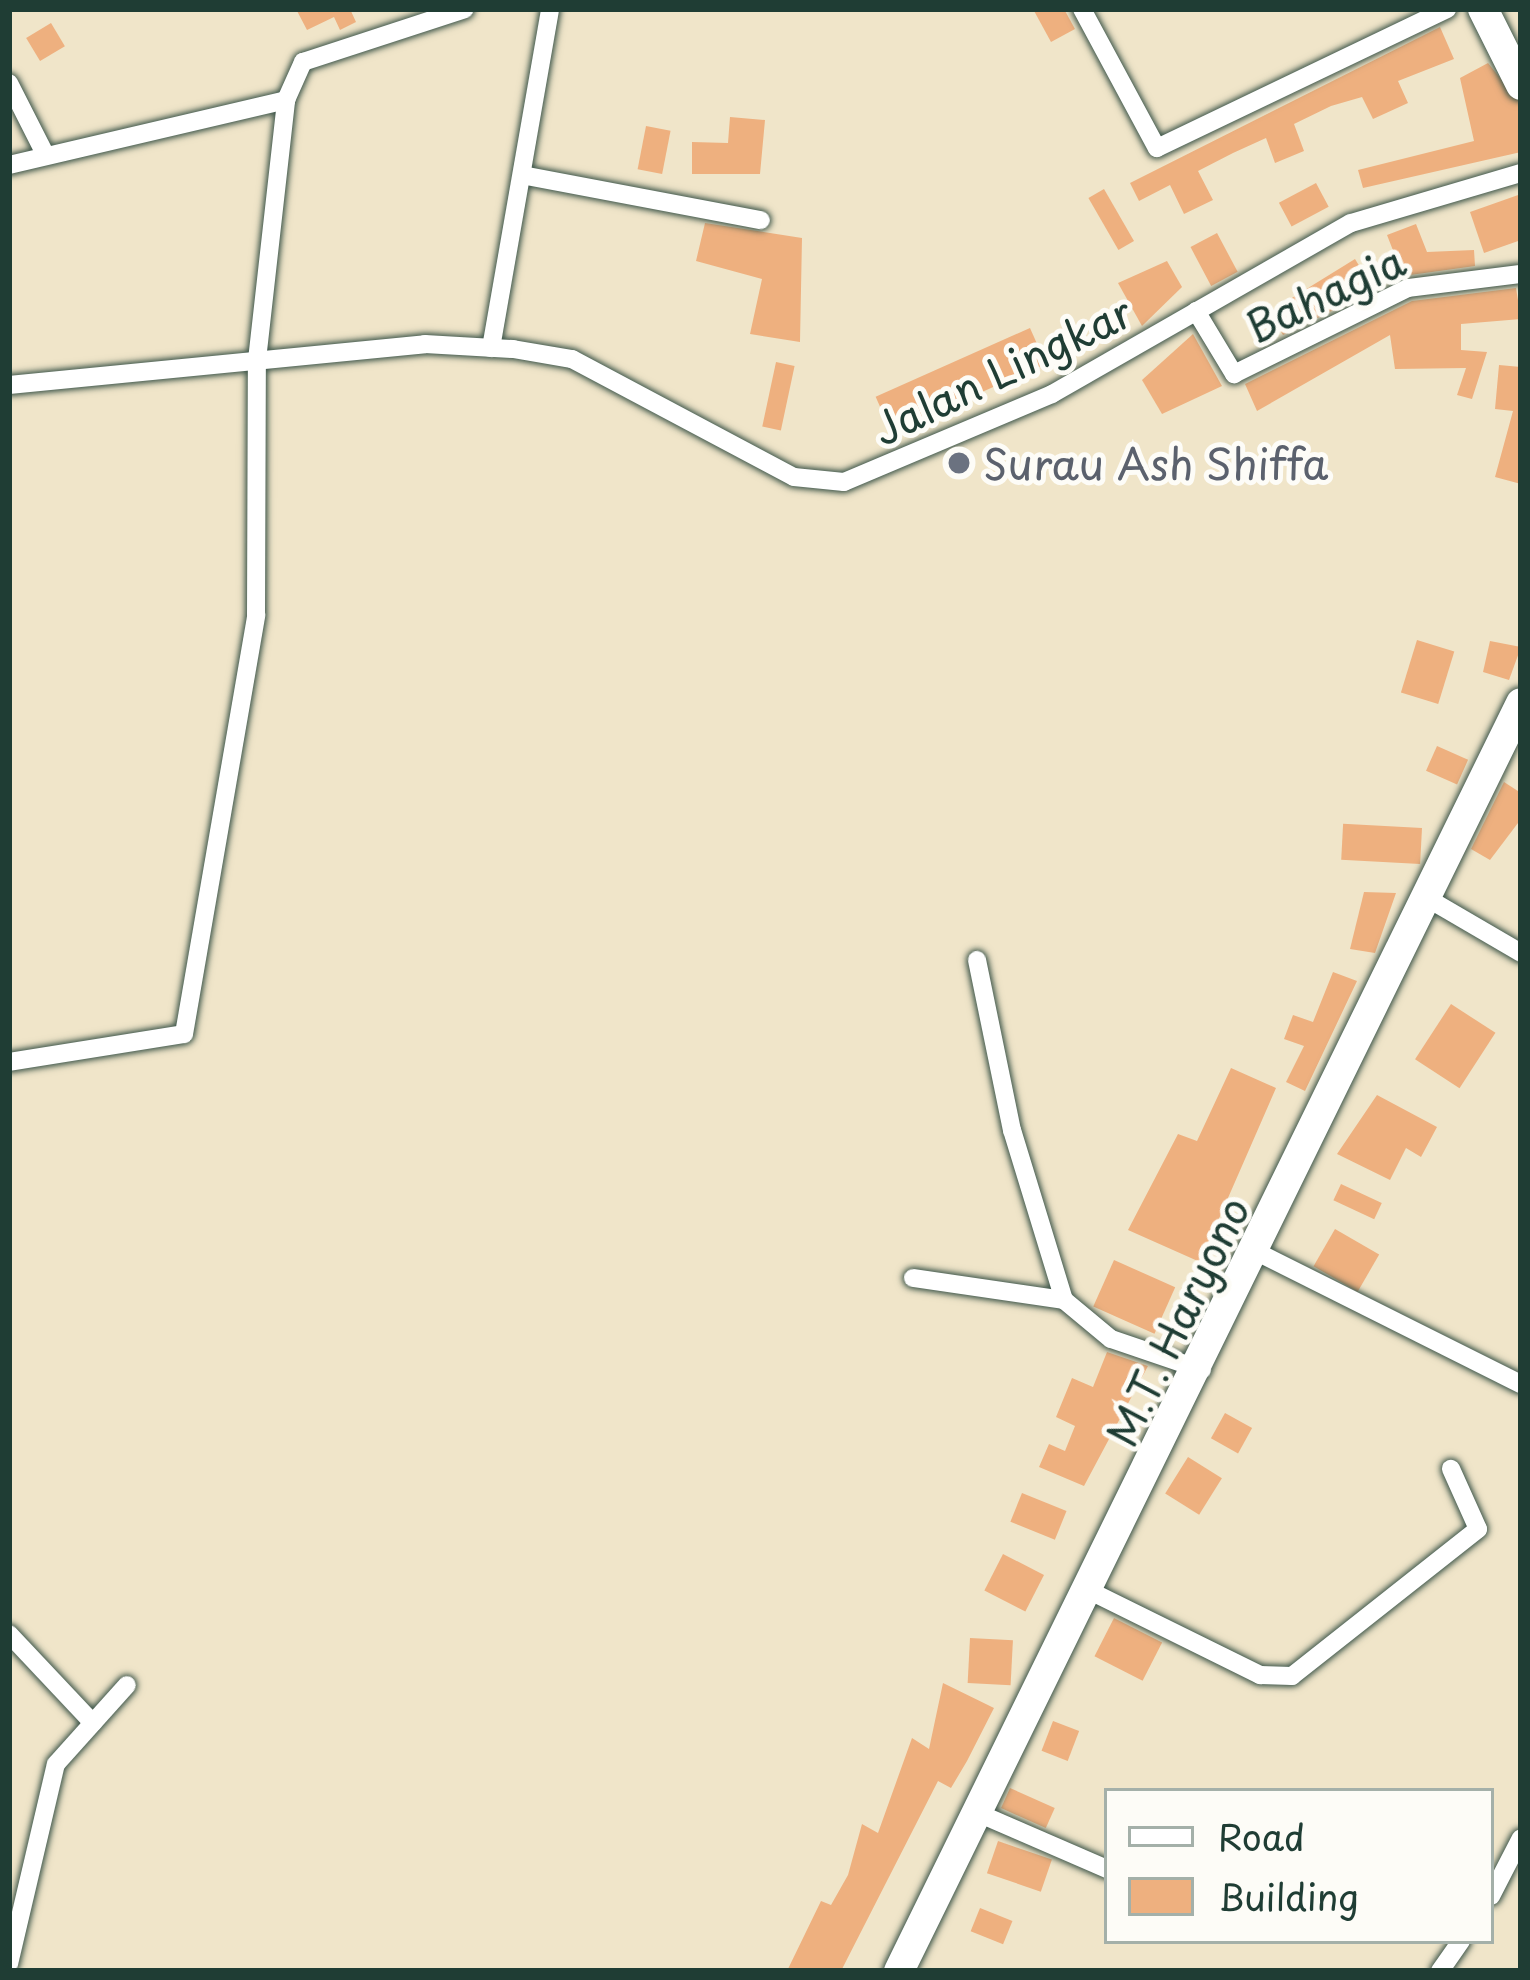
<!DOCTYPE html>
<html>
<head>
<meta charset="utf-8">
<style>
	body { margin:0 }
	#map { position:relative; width:1530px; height:1980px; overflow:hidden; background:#f0e5c9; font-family:"Playpen Sans",sans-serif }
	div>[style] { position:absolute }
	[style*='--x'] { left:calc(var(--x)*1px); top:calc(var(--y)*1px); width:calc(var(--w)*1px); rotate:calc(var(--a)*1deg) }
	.building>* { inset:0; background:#eeb07f; transform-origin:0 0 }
	.roads { filter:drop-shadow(0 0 3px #3e564a) drop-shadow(0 0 3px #3e564a) }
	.minor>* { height:18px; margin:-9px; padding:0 9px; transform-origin:9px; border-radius:9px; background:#fff }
	.trunk>* { height:30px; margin:-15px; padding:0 15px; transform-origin:15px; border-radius:15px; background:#fff }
	.dots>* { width:33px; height:33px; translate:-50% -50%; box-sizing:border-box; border:6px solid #fdfcf7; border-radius:50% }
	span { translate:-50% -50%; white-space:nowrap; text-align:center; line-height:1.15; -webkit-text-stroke:10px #fdfcf7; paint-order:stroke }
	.street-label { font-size:42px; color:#1f3d34 }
	.worship-label { font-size:42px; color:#5b616d }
	.left { translate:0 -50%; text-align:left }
	.frame { position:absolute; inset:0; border:12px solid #1f3d34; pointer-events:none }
	.legend { position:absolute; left:1104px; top:1788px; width:390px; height:156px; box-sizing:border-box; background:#fdfcf7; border:3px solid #a4b0a9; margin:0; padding:15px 21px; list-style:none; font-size:36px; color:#1f3d34 }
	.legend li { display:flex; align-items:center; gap:24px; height:60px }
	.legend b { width:60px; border:3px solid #a4b0a9 }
</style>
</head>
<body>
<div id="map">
	<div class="building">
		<div style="clip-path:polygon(296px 9px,350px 9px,356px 22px,340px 30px,334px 17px,307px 30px)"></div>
		<div style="clip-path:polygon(1033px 9px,1064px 9px,1075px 29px,1051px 42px)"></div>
		<div style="left:51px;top:23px;width:27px;height:29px;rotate:59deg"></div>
		<div style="clip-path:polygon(1440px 27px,1454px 59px,1398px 81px,1408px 103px,1373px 119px,1362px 97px,1331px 106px,1294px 124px,1304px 151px,1275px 163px,1266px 138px,1233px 153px,1198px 171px,1213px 200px,1184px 214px,1170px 185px,1139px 201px,1130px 183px)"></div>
		<div style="clip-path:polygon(1488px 63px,1521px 104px,1521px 152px,1363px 188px,1358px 170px,1474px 141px,1460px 78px)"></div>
		<div style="clip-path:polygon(730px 117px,765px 120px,760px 174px,692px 174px,692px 142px,728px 143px)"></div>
		<div style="left:646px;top:126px;width:25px;height:44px;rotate:11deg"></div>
		<div style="left:1316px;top:183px;width:27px;height:42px;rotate:62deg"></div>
		<div style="left:1104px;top:189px;width:60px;height:18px;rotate:60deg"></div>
		<div style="clip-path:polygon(1521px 194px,1521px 240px,1484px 253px,1470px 212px)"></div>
		<div style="clip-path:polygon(705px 223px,802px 238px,800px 342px,750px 334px,762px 279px,696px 261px)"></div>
		<div style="clip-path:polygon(1416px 224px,1427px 252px,1474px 250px,1475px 266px,1403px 276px,1387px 235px)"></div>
		<div style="left:1217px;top:233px;width:44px;height:30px;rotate:62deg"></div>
		<div style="clip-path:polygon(1355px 259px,1374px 290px,1283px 335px,1269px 312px)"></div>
		<div style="clip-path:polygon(1167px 261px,1182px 287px,1142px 326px,1118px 283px)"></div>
		<div style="clip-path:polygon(1516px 288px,1521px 319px,1461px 324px,1461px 350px,1487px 352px,1472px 399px,1457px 395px,1466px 368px,1395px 369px,1390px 335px,1257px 411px,1245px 384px,1412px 301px)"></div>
		<div style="left:1030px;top:328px;width:39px;height:169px;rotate:66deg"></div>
		<div style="clip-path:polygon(1193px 334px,1222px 386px,1162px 414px,1142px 380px)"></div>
		<div style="left:776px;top:362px;width:19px;height:66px;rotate:12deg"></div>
		<div style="clip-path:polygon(1499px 365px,1521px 367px,1521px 484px,1495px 477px,1513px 411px,1495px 409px)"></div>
		<div style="left:1417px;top:640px;width:39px;height:55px;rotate:17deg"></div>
		<div style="clip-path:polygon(1490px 641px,1521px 647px,1509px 680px,1483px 672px)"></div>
		<div style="left:1437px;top:746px;width:34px;height:27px;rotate:24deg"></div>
		<div style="clip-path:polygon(1504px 782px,1521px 793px,1521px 819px,1490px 860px,1471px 849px)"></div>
		<div style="left:1422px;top:828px;width:36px;height:79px;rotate:93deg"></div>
		<div style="clip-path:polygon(1364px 892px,1396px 893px,1375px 953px,1350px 949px)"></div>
		<div style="clip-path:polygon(1333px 972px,1357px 981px,1305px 1091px,1286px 1082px,1304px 1046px,1284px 1039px,1293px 1015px,1313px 1022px)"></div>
		<div style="left:1451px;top:1004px;width:53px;height:66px;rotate:33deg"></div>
		<div style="clip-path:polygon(1231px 1068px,1276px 1088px,1200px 1262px,1128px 1230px,1178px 1134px,1197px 1141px)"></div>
		<div style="clip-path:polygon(1377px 1095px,1437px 1127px,1421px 1157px,1406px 1148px,1390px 1180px,1337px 1154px)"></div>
		<div style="left:1341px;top:1184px;width:45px;height:18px;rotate:25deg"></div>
		<div style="left:1335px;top:1229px;width:51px;height:43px;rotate:30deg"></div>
		<div style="left:1114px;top:1260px;width:67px;height:51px;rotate:24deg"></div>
		<div style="clip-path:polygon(1107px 1352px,1148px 1366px,1084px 1486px,1039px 1467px,1049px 1444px,1065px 1451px,1075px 1426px,1056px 1417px,1072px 1378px,1093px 1387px)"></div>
		<div style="left:1225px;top:1413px;width:31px;height:29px;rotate:29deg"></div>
		<div style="left:1188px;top:1457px;width:40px;height:43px;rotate:32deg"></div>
		<div style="left:1022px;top:1493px;width:48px;height:31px;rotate:22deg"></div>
		<div style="left:1003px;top:1554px;width:46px;height:41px;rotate:27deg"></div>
		<div style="left:1114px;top:1618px;width:54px;height:43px;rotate:27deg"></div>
		<div style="left:970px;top:1638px;width:43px;height:45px;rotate:3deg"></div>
		<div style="clip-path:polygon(943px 1683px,994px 1708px,967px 1761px,951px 1788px,938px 1781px,841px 1971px,787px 1971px,821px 1901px,831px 1905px,848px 1875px,862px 1824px,878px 1833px,912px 1738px,929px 1749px)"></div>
		<div style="left:1053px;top:1721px;width:28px;height:32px;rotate:21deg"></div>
		<div style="left:1010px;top:1788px;width:49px;height:22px;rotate:24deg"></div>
		<div style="left:998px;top:1841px;width:57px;height:34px;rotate:19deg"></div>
		<div style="left:980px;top:1908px;width:35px;height:25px;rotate:22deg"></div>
	</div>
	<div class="roads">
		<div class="minor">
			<div style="--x:1082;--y:9;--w:158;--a:61.7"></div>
			<div style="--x:1157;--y:148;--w:322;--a:-25.6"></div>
			<div style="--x:9;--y:83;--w:80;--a:63.1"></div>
			<div style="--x:9;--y:165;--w:285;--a:-13.2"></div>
			<div style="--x:286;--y:100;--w:42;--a:-65.9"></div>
			<div style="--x:303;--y:62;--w:170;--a:-18.1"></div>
			<div style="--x:522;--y:175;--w:243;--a:10.7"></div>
			<div style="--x:1196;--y:311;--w:74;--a:58.9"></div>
			<div style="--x:1234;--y:374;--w:194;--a:-26.3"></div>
			<div style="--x:1408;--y:288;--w:114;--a:-7.1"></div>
			<div style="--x:491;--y:348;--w:344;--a:-80.1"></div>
			<div style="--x:9;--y:385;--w:418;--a:-5.6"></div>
			<div style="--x:425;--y:344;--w:88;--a:3.3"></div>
			<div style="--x:513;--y:349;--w:60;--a:9.6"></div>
			<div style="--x:572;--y:359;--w:251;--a:28"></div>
			<div style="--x:794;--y:477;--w:50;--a:5.7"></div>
			<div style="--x:844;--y:482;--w:226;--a:-22.9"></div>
			<div style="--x:1052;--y:394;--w:344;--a:-29.8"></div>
			<div style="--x:1351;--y:223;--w:177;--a:-16.4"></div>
			<div style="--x:1427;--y:898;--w:109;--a:30.3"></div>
			<div style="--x:977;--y:960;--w:174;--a:78.4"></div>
			<div style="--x:1012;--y:1130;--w:178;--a:73"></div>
			<div style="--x:1064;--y:1300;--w:61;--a:39.7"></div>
			<div style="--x:1111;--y:1339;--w:96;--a:18.8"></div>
			<div style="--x:9;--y:1062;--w:177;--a:-9.1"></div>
			<div style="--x:184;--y:1034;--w:425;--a:-80.2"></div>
			<div style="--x:256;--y:615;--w:255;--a:-89.8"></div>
			<div style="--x:257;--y:360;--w:262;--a:-83.6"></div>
			<div style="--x:1257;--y:1252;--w:295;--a:26.6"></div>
			<div style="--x:913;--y:1278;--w:153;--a:8.3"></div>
			<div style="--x:1090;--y:1591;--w:190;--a:26.3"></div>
			<div style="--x:1260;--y:1675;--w:32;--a:2"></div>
			<div style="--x:1292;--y:1676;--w:237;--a:-38.3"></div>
			<div style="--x:1478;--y:1529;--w:66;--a:-114.2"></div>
			<div style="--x:9;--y:1634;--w:122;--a:46.7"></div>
			<div style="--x:978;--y:1813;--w:141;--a:23.5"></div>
			<div style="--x:1491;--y:1896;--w:65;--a:-62.7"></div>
			<div style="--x:9;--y:1964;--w:205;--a:-76.8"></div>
			<div style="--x:56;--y:1764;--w:106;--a:-48.1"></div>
			<div style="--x:1440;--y:1971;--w:37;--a:-55"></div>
		</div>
		<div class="trunk">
			<div style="--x:1483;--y:9;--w:85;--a:63.4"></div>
			<div style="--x:899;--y:1971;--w:1412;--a:-63.87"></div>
		</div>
	</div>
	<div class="dots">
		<div style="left:959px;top:463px;background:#6b7280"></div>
	</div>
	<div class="street-label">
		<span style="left:1325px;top:293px;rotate:-25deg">Bahagia</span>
		<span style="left:1002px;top:370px;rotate:-26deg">Jalan Lingkar</span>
		<span style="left:1177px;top:1321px;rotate:-64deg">M.T. Haryono</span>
	</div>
	<div class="worship-label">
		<span class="left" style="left:983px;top:463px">Surau Ash Shiffa</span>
	</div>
	<div class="frame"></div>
	<ul class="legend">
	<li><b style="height:15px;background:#fff"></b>Road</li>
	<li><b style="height:33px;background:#eeb07f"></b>Building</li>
	</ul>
</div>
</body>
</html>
